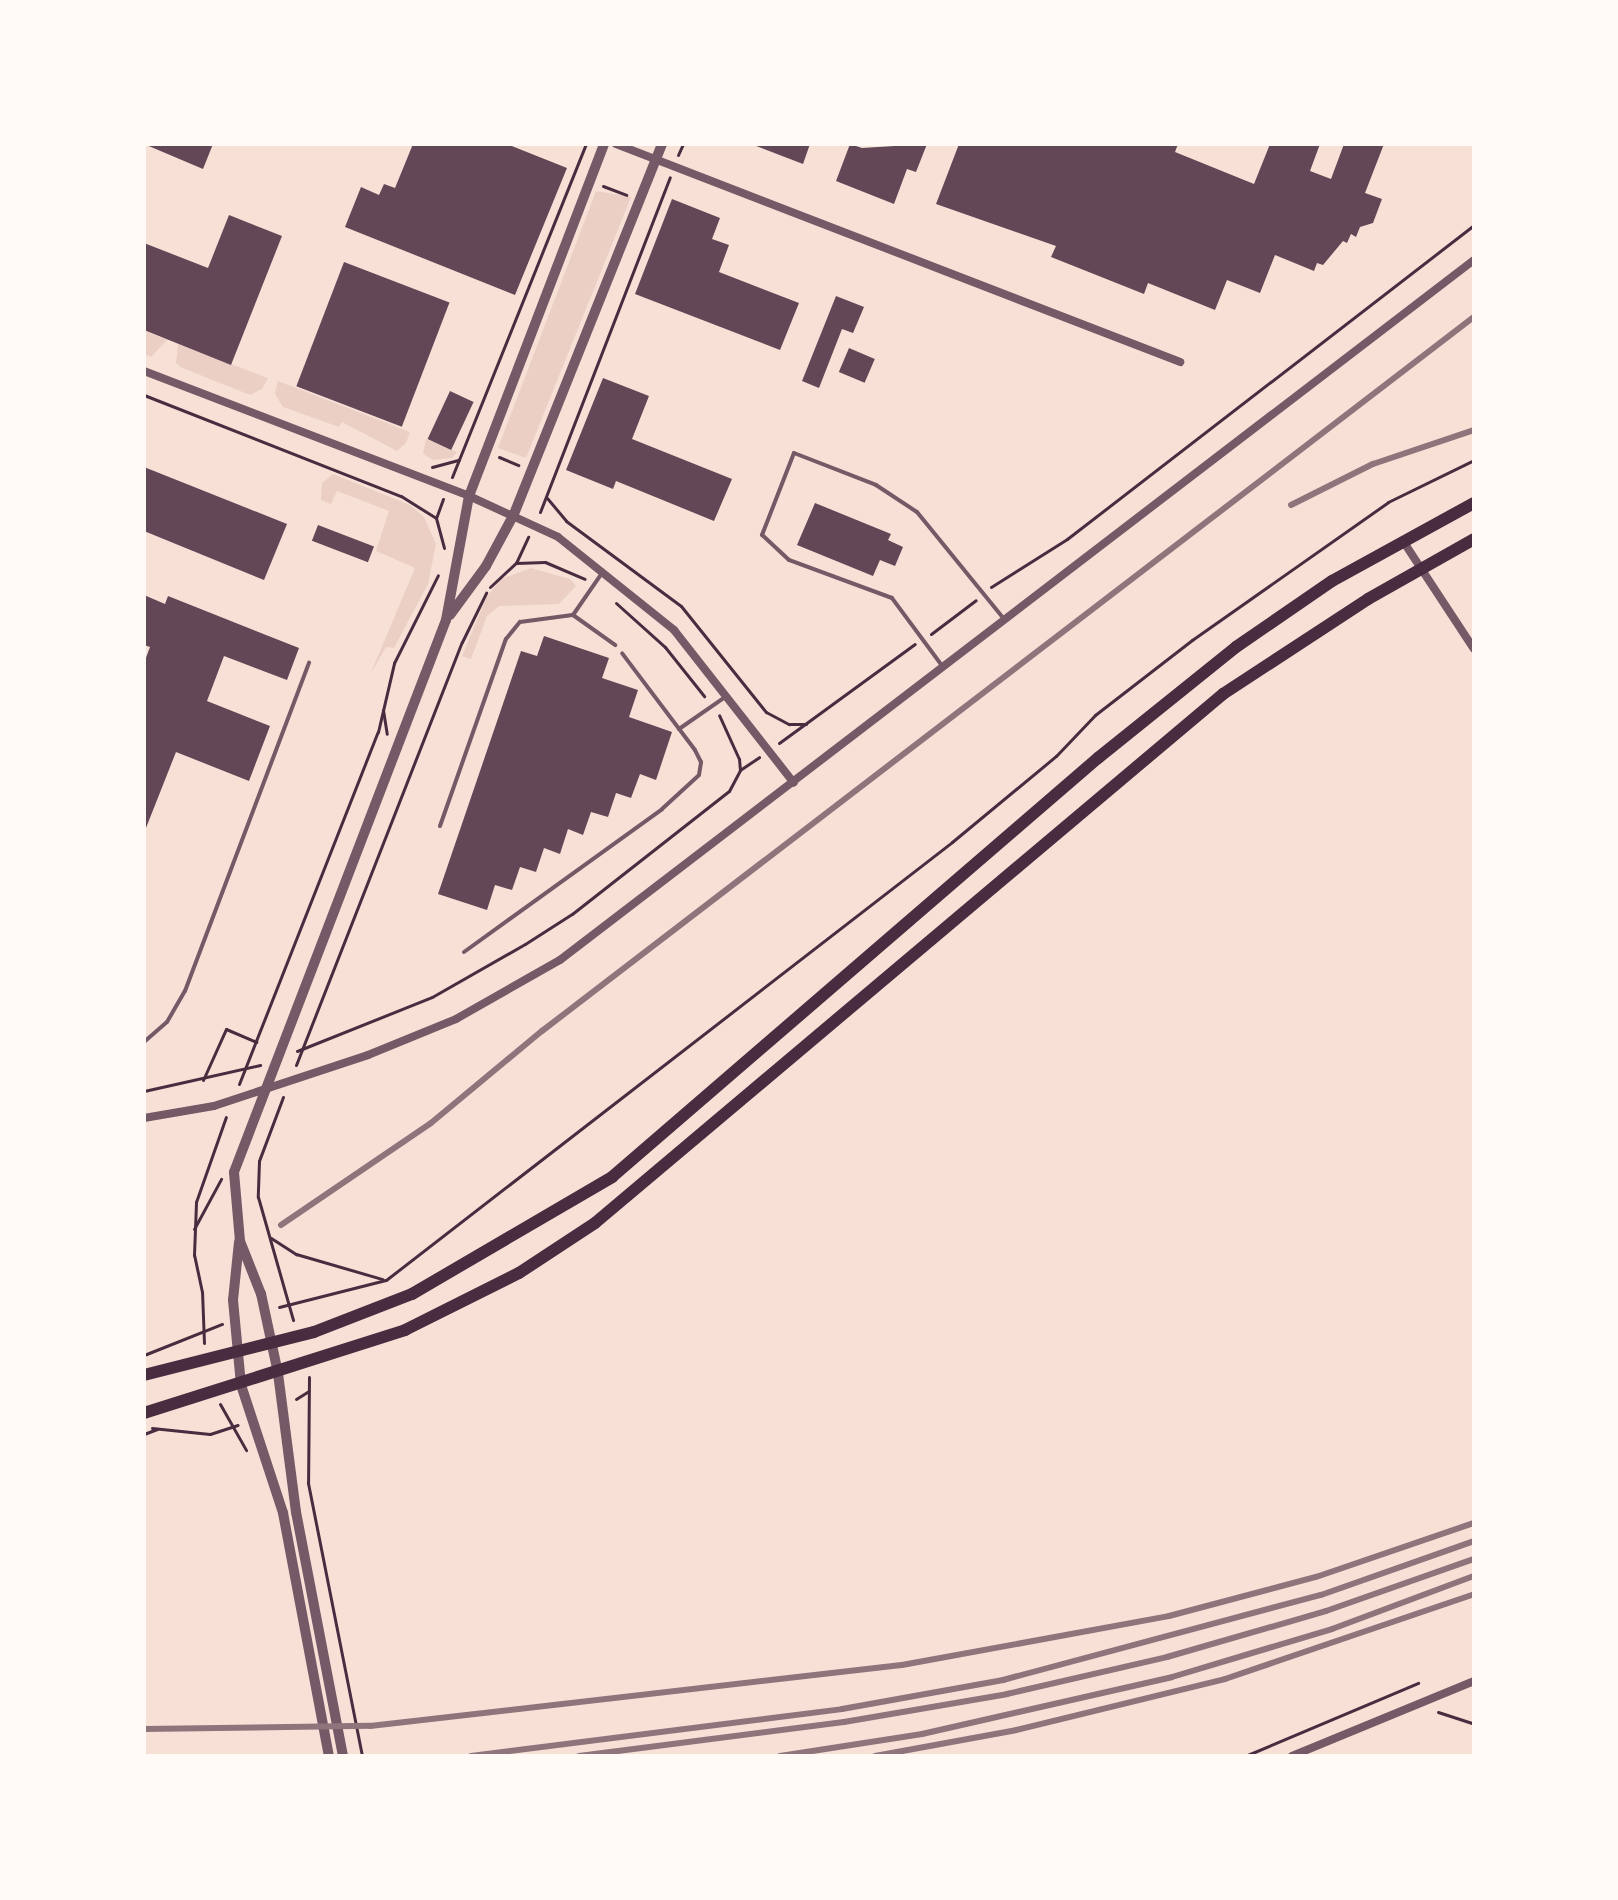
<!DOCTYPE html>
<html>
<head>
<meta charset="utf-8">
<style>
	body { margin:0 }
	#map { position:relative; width:1618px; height:1900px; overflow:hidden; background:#f7e1d7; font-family:Barlow,sans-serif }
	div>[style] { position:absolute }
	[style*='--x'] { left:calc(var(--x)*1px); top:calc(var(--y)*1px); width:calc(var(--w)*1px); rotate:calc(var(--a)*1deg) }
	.green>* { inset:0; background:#ebcfc5 }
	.building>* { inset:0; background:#644757; transform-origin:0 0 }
	.path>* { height:3px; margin:-1.5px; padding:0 1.5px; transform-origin:1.5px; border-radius:1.5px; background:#4a2c40 }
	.service>* { height:4px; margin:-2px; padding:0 2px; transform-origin:2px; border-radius:2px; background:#755966 }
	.minor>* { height:8px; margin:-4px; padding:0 4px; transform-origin:4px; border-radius:4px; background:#755966 }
	.tertiary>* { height:10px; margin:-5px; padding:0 5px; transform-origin:5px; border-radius:5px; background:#755966 }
	.secondary>* { height:12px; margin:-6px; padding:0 6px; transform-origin:6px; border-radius:6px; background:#4a2c40 }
	.rail>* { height:6px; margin:-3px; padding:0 3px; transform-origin:3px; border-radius:3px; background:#8f747c }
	span { translate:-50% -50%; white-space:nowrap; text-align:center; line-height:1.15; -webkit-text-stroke:8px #fffaf5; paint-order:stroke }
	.frame { position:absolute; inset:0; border:146px solid #fffaf5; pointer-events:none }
</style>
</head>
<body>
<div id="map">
	<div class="green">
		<div style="clip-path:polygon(596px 191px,631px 197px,526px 458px,498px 448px)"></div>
		<div style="clip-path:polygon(144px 331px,167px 340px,151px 357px,144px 354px)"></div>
		<div style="clip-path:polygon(178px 344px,268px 378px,262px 389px,250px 395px,180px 367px,176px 363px)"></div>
		<div style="clip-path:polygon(278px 381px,410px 432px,406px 443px,397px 451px,342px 422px,339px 427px,283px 407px,275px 394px)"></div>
		<div style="clip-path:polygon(426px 439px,457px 452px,452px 458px,433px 460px,423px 454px)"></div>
		<div style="clip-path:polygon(333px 474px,410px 505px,424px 517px,436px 544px,428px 584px,394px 648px,386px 647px,370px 675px,415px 568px,376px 551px,389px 511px,337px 491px,331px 504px,321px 500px,322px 483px)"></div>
		<div style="clip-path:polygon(531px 568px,570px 579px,576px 586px,559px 604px,499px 606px,487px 616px,471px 659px,462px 656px,486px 598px,501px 579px)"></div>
	</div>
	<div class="building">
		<div style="clip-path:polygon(144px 144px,213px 144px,203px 169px)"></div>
		<div style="clip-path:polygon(413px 144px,507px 144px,567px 168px,515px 295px,345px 227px,361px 187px,379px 195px,384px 184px,395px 188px)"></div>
		<div style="clip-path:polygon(751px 144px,810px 144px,803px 164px)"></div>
		<div style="clip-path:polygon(850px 144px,862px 148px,927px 144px,916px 172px,907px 169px,894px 204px,836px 181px)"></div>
		<div style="clip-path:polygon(959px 144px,1178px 144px,1175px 152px,1254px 184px,1270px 144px,1320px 144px,1310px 171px,1331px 179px,1344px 144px,1384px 144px,1365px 193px,1382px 199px,1373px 223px,1360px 227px,1356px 237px,1351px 234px,1347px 243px,1343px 241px,1323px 265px,1317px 263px,1314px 271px,1275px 255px,1260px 293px,1227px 280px,1215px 310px,1148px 283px,1144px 294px,1051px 257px,1056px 246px,936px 204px)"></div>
		<div style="clip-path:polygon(672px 199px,720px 218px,712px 239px,729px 245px,719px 272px,799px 303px,780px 350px,635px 294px)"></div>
		<div style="clip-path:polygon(229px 215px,282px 236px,231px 365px,144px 330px,144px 243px,208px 268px)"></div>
		<div style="left:344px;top:262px;width:113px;height:133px;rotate:21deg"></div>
		<div style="clip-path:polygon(836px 296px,864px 307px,853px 333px,842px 329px,819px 388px,802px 381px)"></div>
		<div style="left:849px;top:348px;width:28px;height:26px;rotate:23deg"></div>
		<div style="clip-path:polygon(603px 378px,649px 396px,632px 439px,732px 479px,714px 521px,616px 481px,613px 489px,566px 470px)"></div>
		<div style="left:450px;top:391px;width:26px;height:53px;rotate:25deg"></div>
		<div style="clip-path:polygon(144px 467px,287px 524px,264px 580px,144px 531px)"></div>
		<div style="clip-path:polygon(815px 503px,891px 534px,888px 540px,903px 547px,895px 566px,880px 560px,873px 576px,797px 545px)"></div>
		<div style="left:318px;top:525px;width:60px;height:17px;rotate:21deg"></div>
		<div style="clip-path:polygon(144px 595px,165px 604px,168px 596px,299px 648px,287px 680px,224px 656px,207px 701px,270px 726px,249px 781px,176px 752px,144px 833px,144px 663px,150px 647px,144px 645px)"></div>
		<div style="clip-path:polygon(544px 636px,609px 658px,602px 678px,638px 690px,629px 717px,672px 732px,656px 780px,640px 774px,631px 798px,616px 793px,608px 817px,591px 812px,583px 835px,568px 829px,560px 854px,544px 848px,536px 872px,520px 867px,512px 890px,495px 885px,487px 910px,438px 894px,521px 651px,537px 656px)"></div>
	</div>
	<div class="path">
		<div style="--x:678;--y:155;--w:12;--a:-66"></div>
		<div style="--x:603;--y:186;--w:25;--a:21"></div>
		<div style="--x:144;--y:395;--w:276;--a:21.5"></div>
		<div style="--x:401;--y:496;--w:41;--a:32.2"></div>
		<div style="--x:499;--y:457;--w:21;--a:23"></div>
		<div style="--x:432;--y:467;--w:28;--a:-15"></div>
		<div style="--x:452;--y:477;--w:359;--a:-68.1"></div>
		<div style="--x:547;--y:498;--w:30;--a:50"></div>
		<div style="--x:566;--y:521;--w:143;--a:36.5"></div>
		<div style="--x:681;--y:606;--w:136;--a:51.3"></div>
		<div style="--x:766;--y:712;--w:26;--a:28"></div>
		<div style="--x:789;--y:724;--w:17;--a:0"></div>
		<div style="--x:443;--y:499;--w:20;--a:110"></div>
		<div style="--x:436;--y:518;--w:31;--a:75"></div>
		<div style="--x:540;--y:512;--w:359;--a:-68.8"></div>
		<div style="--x:516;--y:563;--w:29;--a:-65"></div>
		<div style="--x:490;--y:587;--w:35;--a:-43"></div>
		<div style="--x:516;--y:563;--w:29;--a:-2"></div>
		<div style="--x:545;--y:562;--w:43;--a:23"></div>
		<div style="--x:991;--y:587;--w:90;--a:-32.3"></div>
		<div style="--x:1067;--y:539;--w:514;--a:-37.65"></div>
		<div style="--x:616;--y:603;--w:66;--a:41.9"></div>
		<div style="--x:665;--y:647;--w:63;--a:51.5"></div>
		<div style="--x:931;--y:634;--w:56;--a:-37.1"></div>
		<div style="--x:383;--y:710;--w:24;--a:81"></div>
		<div style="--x:779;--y:743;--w:168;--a:-36.1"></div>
		<div style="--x:740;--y:770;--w:23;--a:-34"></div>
		<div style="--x:297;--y:1051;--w:145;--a:-21.8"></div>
		<div style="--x:432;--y:997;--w:107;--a:-29.7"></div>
		<div style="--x:525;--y:944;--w:56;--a:-32.6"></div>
		<div style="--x:572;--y:914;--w:199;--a:-38.1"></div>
		<div style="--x:729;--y:791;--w:24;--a:-62"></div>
		<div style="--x:740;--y:770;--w:11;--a:-95"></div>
		<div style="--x:739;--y:759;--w:48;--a:-114.4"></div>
		<div style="--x:296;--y:1065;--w:454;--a:-68.6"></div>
		<div style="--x:462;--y:642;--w:55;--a:-63.9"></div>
		<div style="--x:203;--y:1080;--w:56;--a:-65.7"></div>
		<div style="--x:226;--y:1029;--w:33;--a:23"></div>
		<div style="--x:239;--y:1084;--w:378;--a:-68.5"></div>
		<div style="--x:378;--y:732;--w:71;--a:-76.9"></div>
		<div style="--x:394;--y:663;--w:98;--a:-63.4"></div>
		<div style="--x:144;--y:1091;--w:119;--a:-12.6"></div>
		<div style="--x:283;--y:1097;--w:68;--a:110.6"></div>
		<div style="--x:259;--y:1161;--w:36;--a:92"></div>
		<div style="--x:258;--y:1197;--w:128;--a:74.1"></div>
		<div style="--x:194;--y:1229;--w:57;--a:-61.6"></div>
		<div style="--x:271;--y:1238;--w:30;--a:33"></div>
		<div style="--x:296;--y:1254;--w:90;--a:16.2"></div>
		<div style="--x:279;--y:1307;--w:110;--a:-14.2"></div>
		<div style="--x:386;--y:1280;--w:716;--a:-37.73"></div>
		<div style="--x:952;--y:842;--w:135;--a:-39.6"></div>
		<div style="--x:1056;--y:756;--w:57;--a:-46.4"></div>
		<div style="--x:1095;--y:715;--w:123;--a:-37.7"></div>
		<div style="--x:1192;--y:640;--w:240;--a:-35.1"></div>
		<div style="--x:1388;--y:502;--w:96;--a:-26"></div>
		<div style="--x:204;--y:1343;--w:51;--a:-92.2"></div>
		<div style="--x:202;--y:1292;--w:38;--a:-102"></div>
		<div style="--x:194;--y:1255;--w:53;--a:-87.8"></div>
		<div style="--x:196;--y:1202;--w:90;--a:-70.6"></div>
		<div style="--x:144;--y:1355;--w:84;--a:-21.7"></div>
		<div style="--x:309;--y:1377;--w:106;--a:90.5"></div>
		<div style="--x:308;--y:1483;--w:278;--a:78.8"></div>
		<div style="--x:296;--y:1399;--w:15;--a:-32"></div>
		<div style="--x:220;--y:1404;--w:53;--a:60.5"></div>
		<div style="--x:152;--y:1428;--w:58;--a:5.9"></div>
		<div style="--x:210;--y:1434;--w:29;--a:-18"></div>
		<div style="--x:144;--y:1434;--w:14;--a:-21"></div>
		<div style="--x:1438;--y:1712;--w:38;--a:18"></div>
		<div style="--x:1245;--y:1756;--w:188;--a:-22.9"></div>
	</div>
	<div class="service">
		<div style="--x:573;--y:615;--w:52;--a:35.5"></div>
		<div style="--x:943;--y:667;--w:86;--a:-126.5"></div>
		<div style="--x:892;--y:598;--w:110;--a:-159.7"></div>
		<div style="--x:789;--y:560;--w:37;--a:-137"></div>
		<div style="--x:762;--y:535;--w:88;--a:-68.7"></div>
		<div style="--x:794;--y:453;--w:88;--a:21.3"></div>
		<div style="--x:876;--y:485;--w:49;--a:33.4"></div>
		<div style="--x:917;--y:512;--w:138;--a:50.9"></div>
		<div style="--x:679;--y:729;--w:56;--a:-34.8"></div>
		<div style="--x:440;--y:826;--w:198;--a:-70.6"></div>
		<div style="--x:506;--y:639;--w:22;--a:-51"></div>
		<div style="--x:520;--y:622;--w:53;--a:-7.5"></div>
		<div style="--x:573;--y:615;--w:51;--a:-55.4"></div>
		<div style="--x:464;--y:952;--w:244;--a:-35.8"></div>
		<div style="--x:662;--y:809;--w:50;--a:-42.6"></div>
		<div style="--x:699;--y:775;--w:13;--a:-81"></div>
		<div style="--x:701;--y:762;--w:13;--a:-117"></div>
		<div style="--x:695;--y:750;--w:121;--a:-127"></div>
		<div style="--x:144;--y:1042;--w:30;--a:-41"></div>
		<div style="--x:167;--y:1022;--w:36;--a:-60"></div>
		<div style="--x:185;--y:991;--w:351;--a:-69.3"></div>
	</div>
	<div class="minor">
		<div style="--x:616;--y:144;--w:605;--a:21.13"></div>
		<div style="--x:144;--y:371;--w:348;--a:21"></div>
		<div style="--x:469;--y:496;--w:98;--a:24.7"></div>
		<div style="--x:558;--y:537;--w:149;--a:38.7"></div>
		<div style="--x:674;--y:630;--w:194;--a:51.9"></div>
		<div style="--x:1403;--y:541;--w:129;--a:56.7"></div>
		<div style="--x:144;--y:1118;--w:71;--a:-9.7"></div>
		<div style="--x:214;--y:1106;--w:162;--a:-18.3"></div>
		<div style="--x:368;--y:1055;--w:95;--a:-22.2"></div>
		<div style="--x:456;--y:1019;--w:120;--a:-29.6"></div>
		<div style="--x:560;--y:960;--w:1151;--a:-37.45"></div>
		<div style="--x:1292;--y:1756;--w:197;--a:-22.4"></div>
	</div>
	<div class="tertiary">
		<div style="--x:450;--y:615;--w:61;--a:-53.7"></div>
		<div style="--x:486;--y:566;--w:59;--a:-61.7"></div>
		<div style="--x:514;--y:514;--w:399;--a:-68.2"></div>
		<div style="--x:239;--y:1242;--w:58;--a:95.9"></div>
		<div style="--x:233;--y:1300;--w:85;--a:84.6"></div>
		<div style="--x:241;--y:1385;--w:135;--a:71.8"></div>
		<div style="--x:283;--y:1513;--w:247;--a:79.3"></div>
		<div style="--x:343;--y:1756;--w:248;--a:-100.9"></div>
		<div style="--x:296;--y:1512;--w:140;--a:-97.4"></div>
		<div style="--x:278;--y:1373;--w:81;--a:-102.1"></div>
		<div style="--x:261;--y:1294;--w:57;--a:-111.6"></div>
		<div style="--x:240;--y:1241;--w:69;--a:-95"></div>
		<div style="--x:234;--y:1172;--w:591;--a:-68.99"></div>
		<div style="--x:446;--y:620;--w:126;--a:-79.5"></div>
		<div style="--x:469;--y:496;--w:377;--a:-69"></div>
	</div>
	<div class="secondary">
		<div style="--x:144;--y:1375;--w:175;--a:-14.2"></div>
		<div style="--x:314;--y:1332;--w:105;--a:-21.2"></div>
		<div style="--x:412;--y:1294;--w:232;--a:-30.3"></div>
		<div style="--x:612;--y:1177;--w:642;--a:-40.77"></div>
		<div style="--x:1098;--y:758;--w:177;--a:-38.8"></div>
		<div style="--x:1236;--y:647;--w:116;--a:-34.5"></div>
		<div style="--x:1332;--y:581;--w:162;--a:-28.8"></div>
		<div style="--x:144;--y:1413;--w:274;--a:-17.6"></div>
		<div style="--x:405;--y:1330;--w:127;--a:-26.6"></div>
		<div style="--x:519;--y:1273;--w:91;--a:-33.3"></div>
		<div style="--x:595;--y:1223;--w:821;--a:-40.11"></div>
		<div style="--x:1223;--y:694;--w:173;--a:-33.2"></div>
		<div style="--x:1368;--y:599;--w:122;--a:-29.5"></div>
	</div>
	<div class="rail">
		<div style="--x:1291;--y:505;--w:92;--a:-26.6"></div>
		<div style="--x:1373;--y:464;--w:107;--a:-18.6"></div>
		<div style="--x:281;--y:1225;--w:181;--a:-34.2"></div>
		<div style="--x:431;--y:1123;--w:144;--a:-39.7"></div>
		<div style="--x:542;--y:1031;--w:1174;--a:-37.46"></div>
		<div style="--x:144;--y:1729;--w:226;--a:-0.8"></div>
		<div style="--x:370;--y:1726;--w:535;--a:-6.54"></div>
		<div style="--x:902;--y:1665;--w:271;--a:-10.4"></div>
		<div style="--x:1169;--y:1616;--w:152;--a:-14.9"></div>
		<div style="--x:1316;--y:1577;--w:167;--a:-18.9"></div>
		<div style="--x:471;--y:1756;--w:374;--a:-7.2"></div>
		<div style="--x:842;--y:1709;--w:164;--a:-10.2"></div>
		<div style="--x:1003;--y:1680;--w:329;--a:-15"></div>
		<div style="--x:1321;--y:1595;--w:162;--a:-19.4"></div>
		<div style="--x:579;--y:1756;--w:267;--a:-7.3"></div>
		<div style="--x:844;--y:1722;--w:165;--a:-9.7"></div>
		<div style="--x:1007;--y:1694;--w:164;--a:-13"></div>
		<div style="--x:1167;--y:1657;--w:166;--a:-16.1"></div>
		<div style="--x:1326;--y:1611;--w:157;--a:-19.4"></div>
		<div style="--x:780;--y:1756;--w:144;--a:-8.8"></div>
		<div style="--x:922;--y:1734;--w:256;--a:-12.8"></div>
		<div style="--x:1172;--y:1677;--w:167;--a:-16.7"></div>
		<div style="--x:1332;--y:1629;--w:152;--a:-20.5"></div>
		<div style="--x:875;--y:1756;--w:143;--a:-10.4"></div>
		<div style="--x:1016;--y:1730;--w:215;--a:-13.7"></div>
		<div style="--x:1225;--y:1679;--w:263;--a:-18.8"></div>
	</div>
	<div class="frame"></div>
</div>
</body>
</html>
